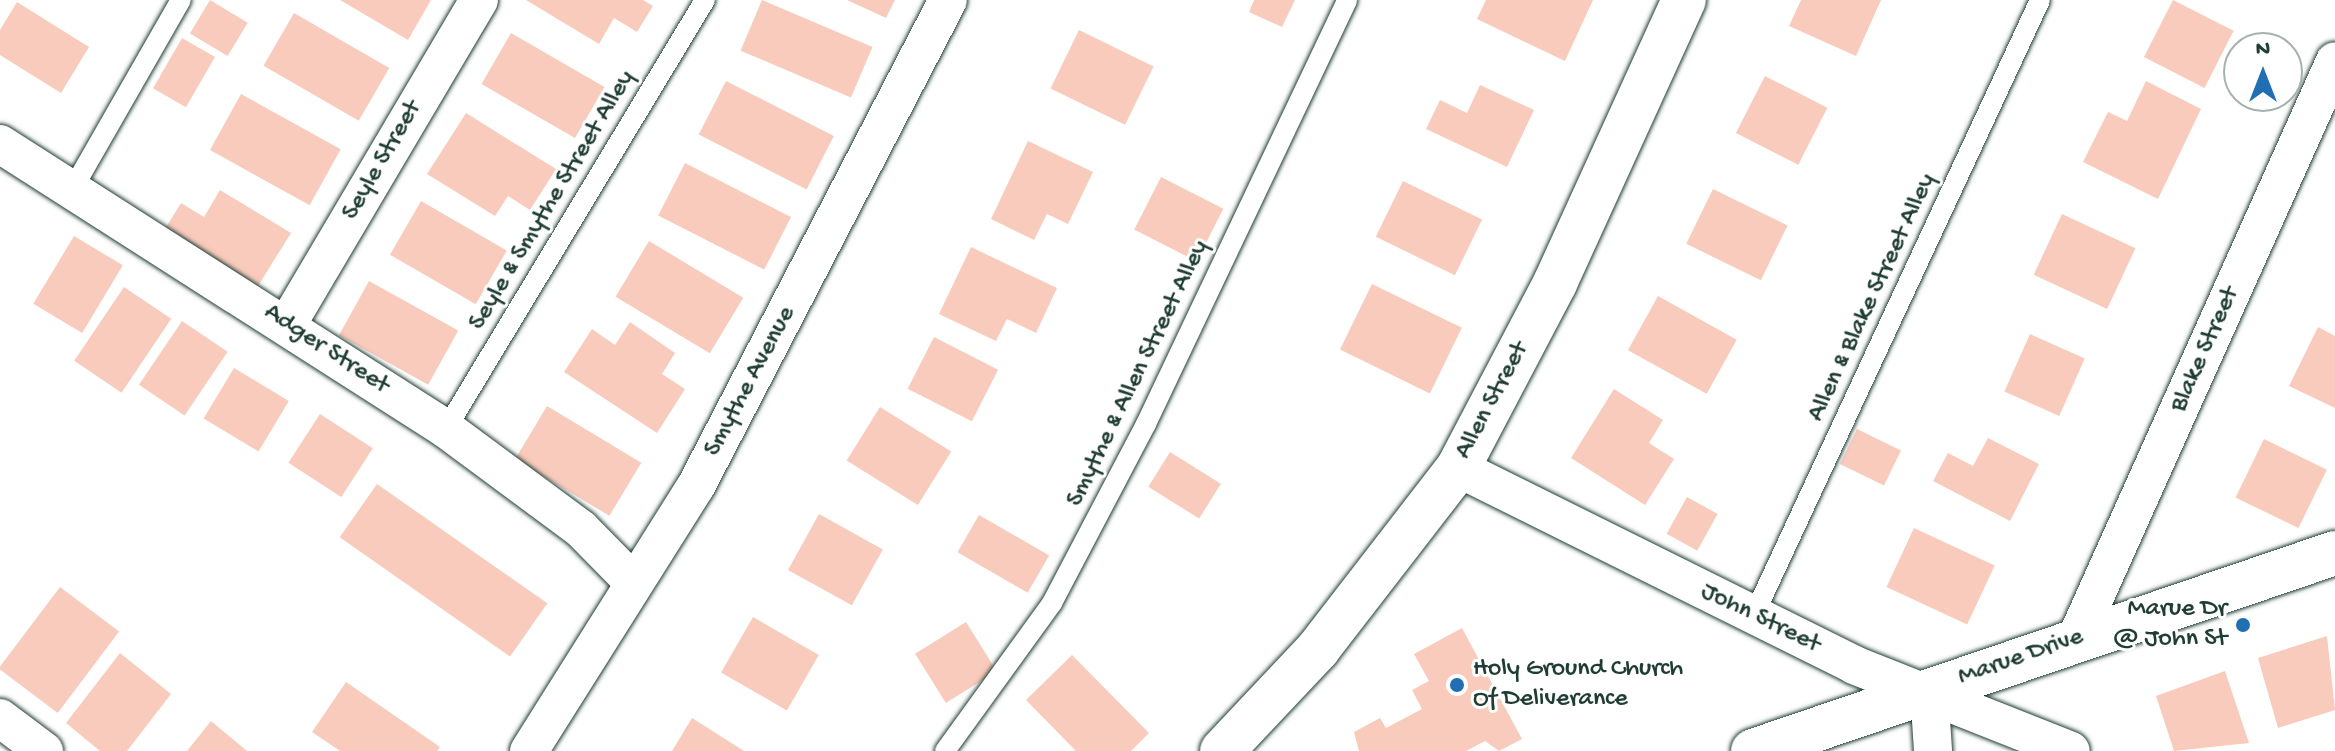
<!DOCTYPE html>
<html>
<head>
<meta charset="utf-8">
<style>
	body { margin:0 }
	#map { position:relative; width:2335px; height:751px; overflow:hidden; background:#fff; font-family:"Gochi Hand",sans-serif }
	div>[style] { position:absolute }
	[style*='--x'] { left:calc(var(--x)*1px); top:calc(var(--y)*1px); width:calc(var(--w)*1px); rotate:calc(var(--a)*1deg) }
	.building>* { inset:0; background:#f9cbbd; transform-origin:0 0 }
	.roads { filter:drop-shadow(0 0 2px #1f3d34) drop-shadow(0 0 2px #1f3d34) }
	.service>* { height:20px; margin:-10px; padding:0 10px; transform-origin:10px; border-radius:10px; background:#fff }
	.minor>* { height:38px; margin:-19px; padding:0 19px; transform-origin:19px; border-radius:19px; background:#fff }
	.tertiary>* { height:44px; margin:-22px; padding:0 22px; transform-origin:22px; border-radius:22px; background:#fff }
	.dots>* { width:22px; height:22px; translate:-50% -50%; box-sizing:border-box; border:4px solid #fff; border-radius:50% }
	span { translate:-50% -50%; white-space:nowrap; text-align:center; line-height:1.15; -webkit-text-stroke:6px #fff; paint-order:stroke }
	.street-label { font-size:26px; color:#1f3d34 }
	.poi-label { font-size:26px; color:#1f3d34 }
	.right { translate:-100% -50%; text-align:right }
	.left { translate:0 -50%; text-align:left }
	.north { position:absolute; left:2223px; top:32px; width:80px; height:80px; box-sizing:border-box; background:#fff; border:2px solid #a5b1ae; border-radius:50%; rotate:0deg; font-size:22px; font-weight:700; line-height:32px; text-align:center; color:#1f3d34 }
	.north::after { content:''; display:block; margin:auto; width:28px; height:36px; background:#1f6fb2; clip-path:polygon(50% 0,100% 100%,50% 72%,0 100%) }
</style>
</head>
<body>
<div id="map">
	<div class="building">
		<div style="left:210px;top:0;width:44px;height:39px;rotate:31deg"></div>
		<div style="clip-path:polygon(340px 0,431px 0,408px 40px)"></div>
		<div style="clip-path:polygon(526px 0,643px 0,653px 6px,637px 32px,614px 18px,599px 44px)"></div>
		<div style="left:762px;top:0;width:120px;height:55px;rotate:23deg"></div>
		<div style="clip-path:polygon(847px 0,895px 0,886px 18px)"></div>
		<div style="clip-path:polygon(1254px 0,1295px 0,1282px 27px,1249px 12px)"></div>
		<div style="clip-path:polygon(1486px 0,1593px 0,1565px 61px,1477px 19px)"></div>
		<div style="clip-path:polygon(1801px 0,1881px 0,1856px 56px,1789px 26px)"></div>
		<div style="left:2173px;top:0;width:68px;height:64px;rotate:27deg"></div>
		<div style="clip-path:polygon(17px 2px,89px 47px,61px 93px,0 55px,0 30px)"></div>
		<div style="left:294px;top:13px;width:110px;height:61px;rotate:30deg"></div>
		<div style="left:1079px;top:30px;width:83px;height:65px;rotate:26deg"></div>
		<div style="left:511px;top:33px;width:108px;height:59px;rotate:30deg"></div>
		<div style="left:182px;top:38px;width:38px;height:58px;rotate:30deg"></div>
		<div style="left:1765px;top:76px;width:70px;height:64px;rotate:27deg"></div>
		<div style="left:726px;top:81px;width:121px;height:60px;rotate:27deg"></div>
		<div style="clip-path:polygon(2146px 81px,2201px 109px,2158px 199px,2083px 162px,2108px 112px,2127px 121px)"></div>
		<div style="clip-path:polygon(1480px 85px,1534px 110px,1507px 167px,1426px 129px,1440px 100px,1467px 113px)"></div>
		<div style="left:241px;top:94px;width:114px;height:64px;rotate:29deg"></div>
		<div style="clip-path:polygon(466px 113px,556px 169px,530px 210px,508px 196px,495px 216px,427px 174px)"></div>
		<div style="clip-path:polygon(1028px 141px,1093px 172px,1068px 224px,1047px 214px,1034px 240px,991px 219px)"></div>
		<div style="left:685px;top:163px;width:119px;height:59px;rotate:27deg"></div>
		<div style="left:1161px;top:177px;width:70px;height:59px;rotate:27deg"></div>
		<div style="left:1403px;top:181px;width:88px;height:62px;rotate:26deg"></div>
		<div style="left:1713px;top:189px;width:83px;height:61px;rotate:26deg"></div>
		<div style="clip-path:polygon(220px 190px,291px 233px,258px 286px,165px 229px,181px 203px,204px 217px)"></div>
		<div style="left:421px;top:201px;width:99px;height:62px;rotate:30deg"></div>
		<div style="left:2062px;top:214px;width:81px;height:67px;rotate:25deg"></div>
		<div style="left:74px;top:236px;width:57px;height:79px;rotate:31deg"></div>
		<div style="left:649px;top:241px;width:110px;height:65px;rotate:31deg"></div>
		<div style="clip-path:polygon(971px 247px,1057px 288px,1036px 333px,1007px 319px,996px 341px,939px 314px)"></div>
		<div style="left:369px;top:281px;width:102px;height:62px;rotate:29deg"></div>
		<div style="left:1372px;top:284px;width:100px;height:73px;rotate:26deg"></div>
		<div style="left:124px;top:287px;width:57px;height:89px;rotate:34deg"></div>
		<div style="left:1658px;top:296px;width:90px;height:62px;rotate:29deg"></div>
		<div style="left:182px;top:321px;width:55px;height:77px;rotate:34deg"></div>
		<div style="clip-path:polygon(630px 322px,675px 353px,662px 374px,685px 389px,657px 433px,564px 372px,592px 329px,615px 345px)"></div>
		<div style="clip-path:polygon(2318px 327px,2335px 336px,2335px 408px,2289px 386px)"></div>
		<div style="left:2030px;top:334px;width:60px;height:63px;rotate:24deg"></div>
		<div style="left:934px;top:337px;width:72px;height:58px;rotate:27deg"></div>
		<div style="left:234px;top:368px;width:64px;height:59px;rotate:31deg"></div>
		<div style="clip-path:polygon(1614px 389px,1663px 420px,1649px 443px,1674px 459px,1645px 505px,1571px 458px)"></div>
		<div style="left:547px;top:406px;width:110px;height:62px;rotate:31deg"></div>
		<div style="left:880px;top:407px;width:84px;height:63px;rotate:32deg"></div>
		<div style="left:320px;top:414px;width:63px;height:58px;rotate:33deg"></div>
		<div style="left:1857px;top:429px;width:49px;height:39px;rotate:26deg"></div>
		<div style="clip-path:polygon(1988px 438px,2039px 464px,2010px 521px,1933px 481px,1948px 453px,1973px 466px)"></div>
		<div style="left:2264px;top:439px;width:70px;height:65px;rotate:26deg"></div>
		<div style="left:1170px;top:452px;width:60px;height:41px;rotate:32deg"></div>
		<div style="left:377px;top:484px;width:208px;height:65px;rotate:35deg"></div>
		<div style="left:1687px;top:497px;width:35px;height:42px;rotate:29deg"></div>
		<div style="left:819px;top:514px;width:73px;height:64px;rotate:29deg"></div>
		<div style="left:979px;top:515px;width:81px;height:43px;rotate:30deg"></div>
		<div style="left:1914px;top:528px;width:89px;height:65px;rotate:25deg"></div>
		<div style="left:60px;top:587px;width:74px;height:102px;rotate:37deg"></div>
		<div style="left:753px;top:617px;width:76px;height:64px;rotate:30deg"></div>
		<div style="left:966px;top:622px;width:58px;height:60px;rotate:58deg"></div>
		<div style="clip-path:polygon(1462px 628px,1522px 739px,1499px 751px,1485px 741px,1466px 751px,1359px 751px,1354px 732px,1380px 718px,1386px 728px,1422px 709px,1412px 690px,1429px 681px,1414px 654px)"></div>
		<div style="clip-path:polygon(2327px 636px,2335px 710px,2278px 728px,2258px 658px)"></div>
		<div style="clip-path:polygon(120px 653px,171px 694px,127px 751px,100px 751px,66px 723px)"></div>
		<div style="clip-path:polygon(1072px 655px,1149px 733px,1131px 751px,1076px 751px,1026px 700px)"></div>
		<div style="clip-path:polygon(2225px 671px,2249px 743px,2174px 751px,2156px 696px)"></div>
		<div style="clip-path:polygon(346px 682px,440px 747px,437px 751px,340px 751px,312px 732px)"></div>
		<div style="clip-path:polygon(692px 718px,744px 751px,672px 751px)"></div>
		<div style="clip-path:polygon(211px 721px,247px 751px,187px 751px)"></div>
	</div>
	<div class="roads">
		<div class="service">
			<div style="--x:72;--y:190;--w:219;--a:-60.2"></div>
			<div style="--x:446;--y:429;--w:501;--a:-58.88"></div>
			<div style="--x:1753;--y:617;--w:680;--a:-65.05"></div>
			<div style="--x:945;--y:751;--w:183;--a:-54.1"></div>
			<div style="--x:1052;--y:603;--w:202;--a:-62.3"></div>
			<div style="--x:1146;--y:424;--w:469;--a:-64.6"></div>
		</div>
		<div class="minor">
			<div style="--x:0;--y:144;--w:529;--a:32.58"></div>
			<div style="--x:446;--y:429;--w:168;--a:36.5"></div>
			<div style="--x:581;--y:529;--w:74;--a:45.5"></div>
			<div style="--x:288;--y:323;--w:375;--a:-59.4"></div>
			<div style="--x:1458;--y:468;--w:442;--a:26.4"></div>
			<div style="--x:1854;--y:665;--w:233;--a:21.6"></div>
			<div style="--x:2076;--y:639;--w:633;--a:-65.86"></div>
			<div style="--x:1929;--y:690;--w:61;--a:86.2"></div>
			<div style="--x:0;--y:718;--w:55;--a:36.9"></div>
			<div style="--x:529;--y:751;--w:313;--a:-57.8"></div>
			<div style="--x:696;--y:486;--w:547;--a:-62.59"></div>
		</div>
		<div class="tertiary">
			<div style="--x:1222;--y:751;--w:140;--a:-46.7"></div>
			<div style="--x:1318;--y:649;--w:229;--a:-52.3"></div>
			<div style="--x:1458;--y:468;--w:209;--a:-62.3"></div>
			<div style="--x:1555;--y:283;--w:311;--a:-65.5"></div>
			<div style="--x:1753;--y:751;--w:615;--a:-18.79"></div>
		</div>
	</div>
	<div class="dots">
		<div style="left:2243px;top:625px;background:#1f6fb2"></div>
		<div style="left:1457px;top:685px;background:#1f6fb2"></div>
	</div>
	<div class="street-label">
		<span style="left:383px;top:161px;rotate:-60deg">Seyle Street</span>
		<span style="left:553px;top:201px;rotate:-59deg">Seyle &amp; Smythe Street Alley</span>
		<span style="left:1873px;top:298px;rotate:-65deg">Allen &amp; Blake Street Alley</span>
		<span style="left:326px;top:350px;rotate:33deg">Adger Street</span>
		<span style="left:2206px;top:350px;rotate:-66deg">Blake Street</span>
		<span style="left:1139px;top:374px;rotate:-64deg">Smythe &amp; Allen Street Alley</span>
		<span style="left:751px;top:382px;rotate:-62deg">Smythe Avenue</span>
		<span style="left:1493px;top:401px;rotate:-62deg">Allen Street</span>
		<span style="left:1760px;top:619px;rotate:26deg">John Street</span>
		<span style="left:2021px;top:658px;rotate:-19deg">Marue Drive</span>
	</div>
	<div class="poi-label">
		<span class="right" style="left:2227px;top:625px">Marue Dr<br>@ John St</span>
		<span class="left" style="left:1473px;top:685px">Holy Ground Church<br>Of Deliverance</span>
	</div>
	<div class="north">N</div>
</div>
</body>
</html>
